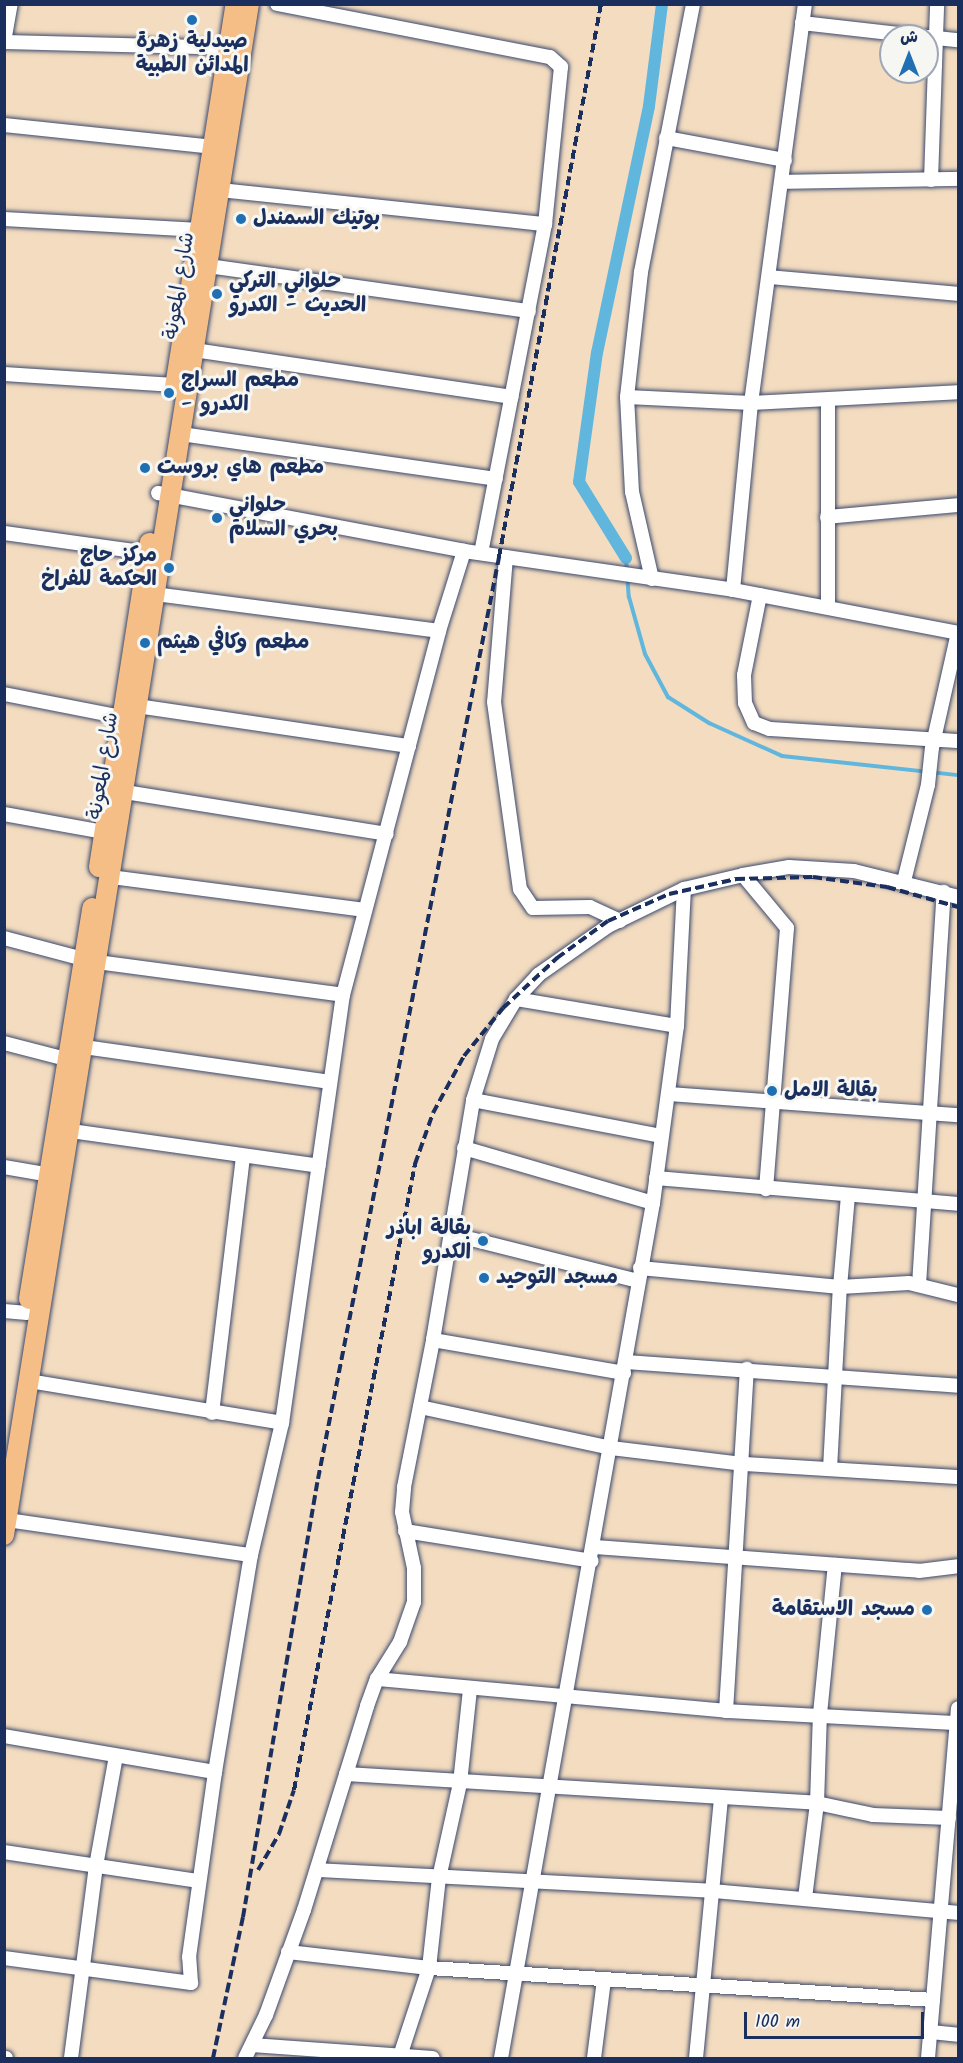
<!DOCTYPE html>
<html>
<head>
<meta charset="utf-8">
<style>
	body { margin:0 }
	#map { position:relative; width:963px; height:2063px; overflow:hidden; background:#f3dcc0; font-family:Kalam,"Playpen Sans Arabic",sans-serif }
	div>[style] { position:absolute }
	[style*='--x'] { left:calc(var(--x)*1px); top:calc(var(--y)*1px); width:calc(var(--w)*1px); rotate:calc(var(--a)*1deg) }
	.stream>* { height:4px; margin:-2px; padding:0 2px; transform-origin:2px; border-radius:2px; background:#61b6dd }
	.canal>* { height:12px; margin:-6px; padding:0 6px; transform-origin:6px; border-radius:6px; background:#61b6dd }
	.roads { filter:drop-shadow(0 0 2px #3b496d) drop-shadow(0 0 2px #3b496d) }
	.minor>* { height:14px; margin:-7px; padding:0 7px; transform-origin:7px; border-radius:7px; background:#fff }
	.highway>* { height:20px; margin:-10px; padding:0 10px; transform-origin:10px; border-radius:10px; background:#f6be87 }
	.rail>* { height:4px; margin-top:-2px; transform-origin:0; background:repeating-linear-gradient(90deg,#1b2f5e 0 9px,transparent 0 13.5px) }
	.dots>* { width:16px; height:16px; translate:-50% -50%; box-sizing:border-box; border:3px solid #f6f6f2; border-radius:50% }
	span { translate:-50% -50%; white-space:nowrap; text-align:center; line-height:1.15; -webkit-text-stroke:6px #f6f6f2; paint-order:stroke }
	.poi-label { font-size:21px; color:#1b2f5e; font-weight:700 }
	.left { translate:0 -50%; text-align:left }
	.right { translate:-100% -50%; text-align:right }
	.street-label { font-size:21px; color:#1b2f5e }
	.frame { position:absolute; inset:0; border:6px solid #1b2f5e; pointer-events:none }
	.north { position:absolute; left:879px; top:24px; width:60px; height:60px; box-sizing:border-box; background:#f6f6f2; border:2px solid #9ea6b7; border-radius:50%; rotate:0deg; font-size:16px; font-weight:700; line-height:24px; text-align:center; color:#1b2f5e }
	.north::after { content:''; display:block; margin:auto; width:21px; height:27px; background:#1f6fb2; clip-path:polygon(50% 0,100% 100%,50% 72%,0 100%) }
	.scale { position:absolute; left:744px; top:2012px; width:180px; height:27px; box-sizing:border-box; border:3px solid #1b2f5e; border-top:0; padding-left:8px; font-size:18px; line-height:21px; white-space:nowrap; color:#1b2f5e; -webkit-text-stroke:4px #f6f6f2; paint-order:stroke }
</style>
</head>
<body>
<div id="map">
	<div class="stream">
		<div style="--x:626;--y:558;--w:39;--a:86"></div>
		<div style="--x:629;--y:597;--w:59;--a:74.3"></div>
		<div style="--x:645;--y:654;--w:49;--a:61.9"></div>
		<div style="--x:668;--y:697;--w:49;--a:32.4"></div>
		<div style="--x:709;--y:723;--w:80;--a:24.3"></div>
		<div style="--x:782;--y:756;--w:177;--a:6.2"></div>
	</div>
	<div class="canal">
		<div style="--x:626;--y:558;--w:89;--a:-121.7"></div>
		<div style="--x:579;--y:482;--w:130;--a:-82.1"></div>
		<div style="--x:597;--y:353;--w:252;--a:-78.1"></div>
		<div style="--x:649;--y:106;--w:103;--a:-82.7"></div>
	</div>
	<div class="roads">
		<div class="minor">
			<div style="--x:277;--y:4;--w:278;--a:11"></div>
			<div style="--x:550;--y:57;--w:15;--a:42"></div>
			<div style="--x:561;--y:67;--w:158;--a:95.8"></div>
			<div style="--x:545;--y:224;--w:335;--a:101"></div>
			<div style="--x:802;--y:23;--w:115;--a:6.5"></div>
			<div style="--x:927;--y:37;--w:31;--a:6"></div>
			<div style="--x:4;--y:42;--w:39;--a:-80"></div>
			<div style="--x:5;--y:42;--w:223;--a:1.5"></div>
			<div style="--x:4;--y:125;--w:209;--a:6"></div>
			<div style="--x:666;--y:138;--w:121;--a:10.5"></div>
			<div style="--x:931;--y:180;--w:176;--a:-88"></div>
			<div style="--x:782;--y:182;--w:176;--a:-1"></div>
			<div style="--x:220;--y:190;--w:327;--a:6"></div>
			<div style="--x:4;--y:219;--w:196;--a:3.2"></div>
			<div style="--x:208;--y:266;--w:324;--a:8"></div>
			<div style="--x:769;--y:277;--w:190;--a:5.1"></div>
			<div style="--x:194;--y:350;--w:321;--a:8.4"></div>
			<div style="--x:4;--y:374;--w:171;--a:3.7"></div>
			<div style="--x:627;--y:397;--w:124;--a:2.8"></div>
			<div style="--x:751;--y:403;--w:207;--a:-3"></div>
			<div style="--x:181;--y:434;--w:318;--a:8.1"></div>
			<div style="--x:158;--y:493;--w:311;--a:10.7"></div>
			<div style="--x:464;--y:551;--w:272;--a:8.2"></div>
			<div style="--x:733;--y:590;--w:229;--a:10.8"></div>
			<div style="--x:827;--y:517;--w:132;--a:-5.2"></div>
			<div style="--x:4;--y:533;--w:146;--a:7.9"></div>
			<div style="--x:506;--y:557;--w:145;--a:94.7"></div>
			<div style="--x:494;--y:702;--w:189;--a:82.1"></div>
			<div style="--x:520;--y:889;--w:23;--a:56"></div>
			<div style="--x:533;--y:908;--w:57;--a:-1"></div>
			<div style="--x:590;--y:907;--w:33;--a:25"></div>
			<div style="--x:652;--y:579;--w:89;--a:-102.9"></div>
			<div style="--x:632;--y:492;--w:95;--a:-93"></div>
			<div style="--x:627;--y:397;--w:126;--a:-83.6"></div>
			<div style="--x:641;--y:272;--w:273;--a:-79"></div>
			<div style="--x:733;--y:590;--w:188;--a:-84.5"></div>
			<div style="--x:751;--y:403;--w:403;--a:-82.3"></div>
			<div style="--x:155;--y:594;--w:286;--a:7.4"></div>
			<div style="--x:760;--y:595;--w:82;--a:101.3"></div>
			<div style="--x:744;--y:675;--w:28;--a:88"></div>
			<div style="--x:745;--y:703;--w:22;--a:66"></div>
			<div style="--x:754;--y:723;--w:17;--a:21"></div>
			<div style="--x:770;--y:729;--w:188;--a:3.7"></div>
			<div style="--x:828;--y:607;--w:207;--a:-90"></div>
			<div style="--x:4;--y:694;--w:119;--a:11.1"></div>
			<div style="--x:137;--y:706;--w:275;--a:8.4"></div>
			<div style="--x:125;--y:792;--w:265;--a:9.1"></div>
			<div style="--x:4;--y:814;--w:102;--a:10.2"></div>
			<div style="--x:743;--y:875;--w:69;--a:50.3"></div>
			<div style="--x:787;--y:928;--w:262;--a:94.6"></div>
			<div style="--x:111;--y:877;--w:255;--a:7.4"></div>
			<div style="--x:904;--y:881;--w:99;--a:-76"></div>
			<div style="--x:928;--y:785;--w:37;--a:-84"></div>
			<div style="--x:932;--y:748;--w:118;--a:-77.3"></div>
			<div style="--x:4;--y:938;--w:82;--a:14.9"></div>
			<div style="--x:97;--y:962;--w:248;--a:7.6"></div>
			<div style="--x:516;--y:999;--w:163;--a:9.5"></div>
			<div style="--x:4;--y:1043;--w:64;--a:14.5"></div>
			<div style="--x:84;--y:1047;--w:247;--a:8.1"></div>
			<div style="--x:669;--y:1094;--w:290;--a:4.2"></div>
			<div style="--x:473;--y:1100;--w:191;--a:10.8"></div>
			<div style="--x:71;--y:1131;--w:250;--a:8"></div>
			<div style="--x:464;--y:1148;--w:197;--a:16.2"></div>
			<div style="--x:4;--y:1167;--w:53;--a:9.8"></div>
			<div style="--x:656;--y:1178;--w:303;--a:4.9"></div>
			<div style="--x:451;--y:1234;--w:193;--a:14.1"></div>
			<div style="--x:640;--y:1268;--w:201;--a:5.4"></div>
			<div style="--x:840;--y:1287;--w:92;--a:-85"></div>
			<div style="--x:919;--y:1285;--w:394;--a:-86.4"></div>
			<div style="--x:4;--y:1311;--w:23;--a:5"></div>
			<div style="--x:433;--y:1340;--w:194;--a:9.8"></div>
			<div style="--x:626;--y:1362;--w:333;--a:4.1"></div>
			<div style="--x:29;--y:1381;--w:256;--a:9.4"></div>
			<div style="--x:420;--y:1407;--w:195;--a:12.1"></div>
			<div style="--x:611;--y:1448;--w:134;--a:6.9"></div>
			<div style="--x:744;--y:1464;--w:214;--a:3.5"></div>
			<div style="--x:212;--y:1413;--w:258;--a:-83.1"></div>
			<div style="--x:830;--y:1469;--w:182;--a:-86.9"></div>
			<div style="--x:840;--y:1287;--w:69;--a:-3.3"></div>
			<div style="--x:909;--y:1283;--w:50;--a:13.8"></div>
			<div style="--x:7;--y:1520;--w:246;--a:8.2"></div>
			<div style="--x:405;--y:1531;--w:189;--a:9.1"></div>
			<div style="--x:595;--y:1547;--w:325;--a:4.2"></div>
			<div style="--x:919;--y:1571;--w:39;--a:-7"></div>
			<div style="--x:377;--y:1679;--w:350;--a:5.2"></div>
			<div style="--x:726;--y:1711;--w:231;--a:3"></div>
			<div style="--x:726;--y:1711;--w:343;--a:-86.5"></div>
			<div style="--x:4;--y:1736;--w:214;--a:9.7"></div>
			<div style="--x:346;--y:1774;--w:472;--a:3.5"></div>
			<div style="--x:817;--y:1803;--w:57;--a:12.1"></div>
			<div style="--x:873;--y:1815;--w:76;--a:2.3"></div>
			<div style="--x:4;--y:1852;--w:197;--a:8.5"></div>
			<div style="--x:317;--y:1870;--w:397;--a:3"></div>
			<div style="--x:713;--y:1891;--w:246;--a:5.1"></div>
			<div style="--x:805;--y:1898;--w:96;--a:-82.8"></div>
			<div style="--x:817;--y:1803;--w:89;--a:-88.1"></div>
			<div style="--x:820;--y:1714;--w:150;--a:-84.3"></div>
			<div style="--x:288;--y:1952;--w:142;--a:6.5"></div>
			<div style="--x:429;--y:1968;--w:505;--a:3.63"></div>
			<div style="--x:4;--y:1958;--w:189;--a:7.6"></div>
			<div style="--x:191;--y:1983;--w:26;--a:-94"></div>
			<div style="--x:189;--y:1957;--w:187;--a:-82"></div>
			<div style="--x:215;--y:1772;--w:220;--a:-80.6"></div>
			<div style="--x:251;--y:1555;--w:136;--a:-76.8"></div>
			<div style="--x:282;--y:1423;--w:432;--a:-81.9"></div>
			<div style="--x:343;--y:995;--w:376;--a:-75.2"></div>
			<div style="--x:439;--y:631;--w:84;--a:-72.6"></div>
			<div style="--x:931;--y:2032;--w:27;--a:6"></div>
			<div style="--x:252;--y:2045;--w:181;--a:4.1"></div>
			<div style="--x:400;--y:2056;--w:93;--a:-71.8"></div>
			<div style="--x:429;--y:1968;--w:91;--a:-83.7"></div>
			<div style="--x:439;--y:1878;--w:97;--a:-77.5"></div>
			<div style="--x:460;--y:1783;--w:95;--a:-83.9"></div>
			<div style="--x:4;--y:2058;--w:2;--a:0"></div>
			<div style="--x:71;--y:2058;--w:194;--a:-82.6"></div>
			<div style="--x:96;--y:1866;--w:112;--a:-79.7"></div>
			<div style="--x:245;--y:2058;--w:48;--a:-64"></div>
			<div style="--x:266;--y:2015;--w:112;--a:-70.1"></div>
			<div style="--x:304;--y:1910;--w:214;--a:-72.8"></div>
			<div style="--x:367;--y:1706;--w:29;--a:-70"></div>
			<div style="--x:377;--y:1679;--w:44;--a:-58.1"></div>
			<div style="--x:400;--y:1642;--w:42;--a:-70.7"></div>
			<div style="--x:414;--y:1602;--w:34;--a:-90"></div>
			<div style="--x:414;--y:1568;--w:57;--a:-102.1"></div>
			<div style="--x:402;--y:1512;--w:25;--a:-85"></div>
			<div style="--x:404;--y:1487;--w:150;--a:-78.8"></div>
			<div style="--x:433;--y:1340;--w:243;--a:-80.5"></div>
			<div style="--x:473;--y:1100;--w:64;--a:-72.7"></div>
			<div style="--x:492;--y:1039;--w:47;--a:-59"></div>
			<div style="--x:516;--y:999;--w:33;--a:-47"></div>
			<div style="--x:538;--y:975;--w:85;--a:-35"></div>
			<div style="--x:608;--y:926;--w:85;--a:-26"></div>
			<div style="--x:684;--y:889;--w:61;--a:-13.3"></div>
			<div style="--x:743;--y:875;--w:47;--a:-9.9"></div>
			<div style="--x:789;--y:867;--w:65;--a:3.5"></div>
			<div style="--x:854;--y:871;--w:107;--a:14"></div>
			<div style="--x:501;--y:2058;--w:868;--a:-79.92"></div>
			<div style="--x:653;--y:1203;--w:179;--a:-82.3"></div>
			<div style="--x:677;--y:1026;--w:137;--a:-87.1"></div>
			<div style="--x:594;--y:2058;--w:79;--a:-82.7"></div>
			<div style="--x:696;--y:2058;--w:261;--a:-84.5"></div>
			<div style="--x:928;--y:2058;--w:351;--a:-85.1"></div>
		</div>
		<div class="highway">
			<div style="--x:175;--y:387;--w:388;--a:-81"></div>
			<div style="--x:99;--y:867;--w:328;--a:-81.1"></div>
			<div style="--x:29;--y:1299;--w:396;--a:-80.8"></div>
			<div style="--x:4;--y:1535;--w:1550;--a:-80.91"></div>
		</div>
	</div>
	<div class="rail">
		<div style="--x:258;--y:1870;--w:42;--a:-59.7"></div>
		<div style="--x:279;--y:1834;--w:46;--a:-71.2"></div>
		<div style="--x:294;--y:1790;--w:638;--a:-79.06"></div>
		<div style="--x:415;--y:1164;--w:54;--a:-70.6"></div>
		<div style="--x:433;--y:1113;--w:65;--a:-61.5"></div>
		<div style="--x:464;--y:1056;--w:62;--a:-50.9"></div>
		<div style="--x:503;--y:1008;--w:74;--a:-42.8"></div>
		<div style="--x:557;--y:958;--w:63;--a:-36"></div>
		<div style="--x:608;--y:921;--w:67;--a:-23.9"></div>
		<div style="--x:669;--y:894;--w:69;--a:-12.6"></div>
		<div style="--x:736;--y:879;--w:77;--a:-1.5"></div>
		<div style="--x:813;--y:877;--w:75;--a:7.7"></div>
		<div style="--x:887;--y:887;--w:74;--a:15.7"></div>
		<div style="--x:213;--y:2058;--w:144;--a:-78"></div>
		<div style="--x:243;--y:1917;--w:444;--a:-80.3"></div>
		<div style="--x:318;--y:1479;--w:940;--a:-78.89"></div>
		<div style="--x:499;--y:557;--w:562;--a:-79.55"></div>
	</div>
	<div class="dots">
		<div style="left:192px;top:20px;background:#1f6fb2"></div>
		<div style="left:241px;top:219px;background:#1f6fb2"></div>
		<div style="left:217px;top:294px;background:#1f6fb2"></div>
		<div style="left:169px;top:393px;background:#1f6fb2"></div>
		<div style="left:145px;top:468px;background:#1f6fb2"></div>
		<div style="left:217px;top:518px;background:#1f6fb2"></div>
		<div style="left:169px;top:568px;background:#1f6fb2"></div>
		<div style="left:145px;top:643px;background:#1f6fb2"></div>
		<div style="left:772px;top:1091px;background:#1f6fb2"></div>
		<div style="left:483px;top:1241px;background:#1f6fb2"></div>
		<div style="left:484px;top:1278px;background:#1f6fb2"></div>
		<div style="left:927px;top:1610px;background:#1f6fb2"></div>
	</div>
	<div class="poi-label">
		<span style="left:192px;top:54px">صيدلية زهرة<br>المدائن الطبية</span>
		<span class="left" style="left:253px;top:219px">بوتيك السمندل</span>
		<span class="left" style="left:229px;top:294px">حلواني التركي<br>الحديث - الكدرو</span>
		<span class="left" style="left:181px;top:393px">مطعم السراج<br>- الكدرو</span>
		<span class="left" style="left:157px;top:468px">مطعم هاي بروست</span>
		<span class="left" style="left:229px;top:518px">حلواني<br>بحري السلام</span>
		<span class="right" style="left:157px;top:568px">مركز حاج<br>الحكمة للفراخ</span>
		<span class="left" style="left:157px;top:643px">مطعم وكافي هيثم</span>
		<span class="left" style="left:784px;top:1091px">بقالة الامل</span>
		<span class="right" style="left:471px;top:1241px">بقالة اباذر<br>الكدرو</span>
		<span class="left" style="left:496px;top:1278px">مسجد التوحيد</span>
		<span class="right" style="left:915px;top:1610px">مسجد الاستقامة</span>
	</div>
	<div class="street-label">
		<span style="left:180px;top:286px;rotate:-81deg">شارع المعونة</span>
		<span style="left:104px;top:766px;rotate:-81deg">شارع المعونة</span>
	</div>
	<div class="frame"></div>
	<div class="north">ش</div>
	<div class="scale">100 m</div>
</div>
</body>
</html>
